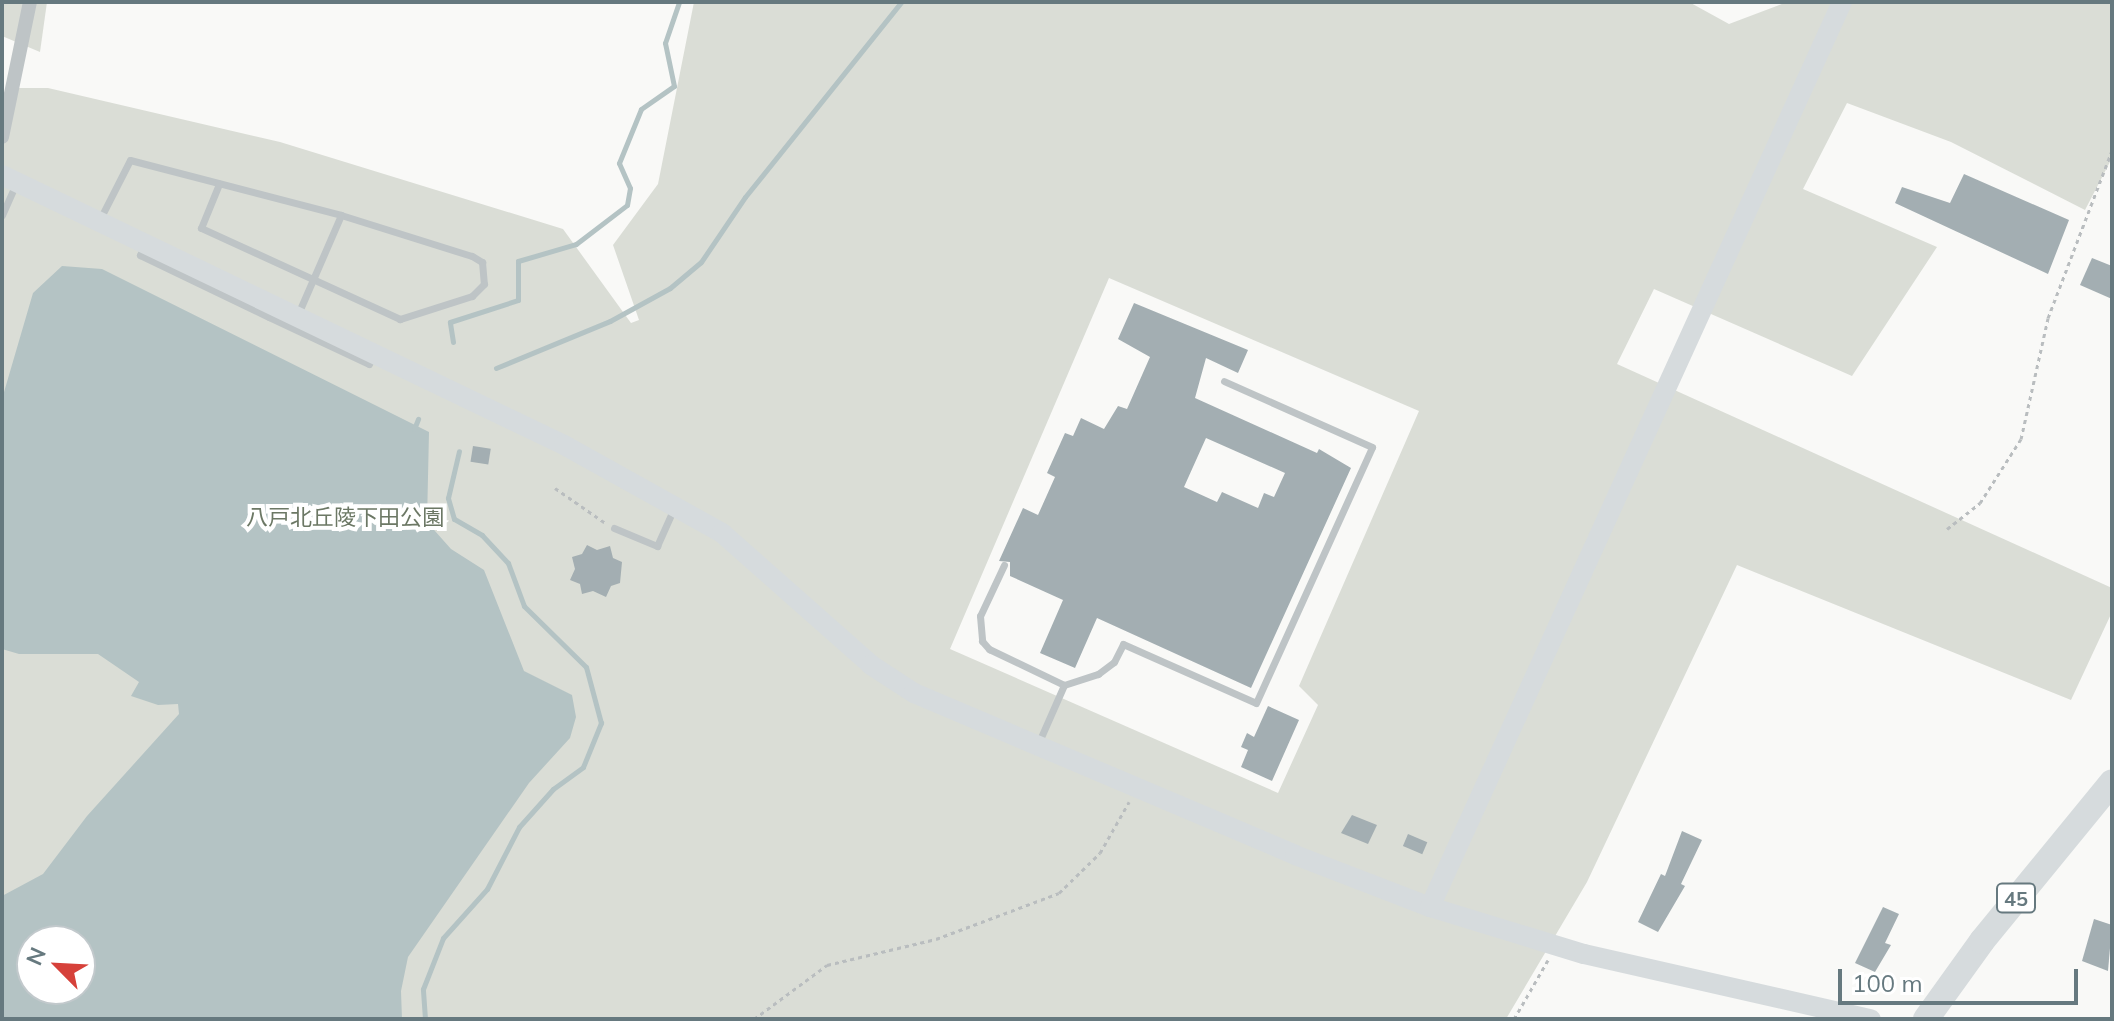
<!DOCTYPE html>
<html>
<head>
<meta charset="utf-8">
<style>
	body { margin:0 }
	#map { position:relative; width:2114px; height:1021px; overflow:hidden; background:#f9f9f7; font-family:Mulish,"Noto Sans JP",sans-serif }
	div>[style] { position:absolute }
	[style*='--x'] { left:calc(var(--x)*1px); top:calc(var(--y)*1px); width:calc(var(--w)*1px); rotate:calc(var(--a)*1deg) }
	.green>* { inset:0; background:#daddd6 }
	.water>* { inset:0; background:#b4c3c4 }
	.stream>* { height:5px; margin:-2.5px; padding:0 2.5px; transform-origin:2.5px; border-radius:2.5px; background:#b4c3c4 }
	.building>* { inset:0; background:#a3aeb2; transform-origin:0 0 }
	.path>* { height:3px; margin-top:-1.5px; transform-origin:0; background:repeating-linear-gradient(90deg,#b9bdbf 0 4px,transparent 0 8px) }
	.lane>* { height:7px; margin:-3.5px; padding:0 3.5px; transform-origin:3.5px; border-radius:3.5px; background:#bec4c6 }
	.street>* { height:14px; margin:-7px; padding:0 7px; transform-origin:7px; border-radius:7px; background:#bec4c6 }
	.secondary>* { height:20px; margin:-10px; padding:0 10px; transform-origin:10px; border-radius:10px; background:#d6dbdd }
	.highway>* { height:26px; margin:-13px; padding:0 13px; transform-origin:13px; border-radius:13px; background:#d6dbdd }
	span { translate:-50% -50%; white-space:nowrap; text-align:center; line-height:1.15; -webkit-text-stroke:8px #fff; paint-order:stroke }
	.shield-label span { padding:2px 6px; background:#fff; border:2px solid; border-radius:6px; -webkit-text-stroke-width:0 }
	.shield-label { font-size:20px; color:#66797f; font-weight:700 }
	.park-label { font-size:22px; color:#6c7865 }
	.frame { position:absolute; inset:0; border:4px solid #66797f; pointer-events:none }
	.north { position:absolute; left:16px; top:925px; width:80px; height:80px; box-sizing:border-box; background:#fff; border:2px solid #c2c9cc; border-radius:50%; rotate:294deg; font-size:22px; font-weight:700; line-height:32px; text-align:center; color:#66797f }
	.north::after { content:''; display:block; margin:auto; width:28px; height:36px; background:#d6413a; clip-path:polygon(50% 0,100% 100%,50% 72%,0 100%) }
	.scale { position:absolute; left:1838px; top:969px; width:240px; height:36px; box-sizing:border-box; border:4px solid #66797f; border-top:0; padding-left:10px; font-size:24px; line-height:28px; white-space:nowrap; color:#66797f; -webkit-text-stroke:6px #fff; paint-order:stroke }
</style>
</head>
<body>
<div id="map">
	<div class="green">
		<div style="clip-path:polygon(2px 2px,47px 2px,40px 52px,2px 36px)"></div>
		<div style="clip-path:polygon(evenodd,694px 2px,1689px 2px,1729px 24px,1787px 2px,2112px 2px,2112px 158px,2085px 210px,1951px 142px,1847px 103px,1803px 189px,1937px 247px,1852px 376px,1654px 289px,1617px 364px,2112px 588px,2112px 612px,2071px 700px,1737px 565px,1587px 882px,1506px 1019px,2px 1019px,2px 137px,10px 88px,48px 88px,280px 142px,563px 229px,631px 323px,639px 320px,613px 245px,658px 184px,694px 2px,1109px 278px,1419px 411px,1299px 686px,1318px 705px,1278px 793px,950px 649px,1109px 278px,694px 2px,32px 941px,80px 941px,80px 989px,32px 989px,32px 941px)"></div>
	</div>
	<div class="water">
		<div style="clip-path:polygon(evenodd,62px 266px,102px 269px,429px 432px,427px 522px,451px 549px,484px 570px,524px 671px,572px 695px,576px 717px,570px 738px,529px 783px,408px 957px,401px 991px,402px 1019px,2px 1019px,2px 896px,43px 874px,87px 816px,179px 714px,178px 704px,158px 705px,131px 696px,139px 682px,98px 654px,19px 654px,2px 649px,2px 399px,33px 293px,62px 266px,32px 941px,80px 941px,80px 989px,32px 989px,32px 941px)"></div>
	</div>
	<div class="stream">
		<div style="--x:453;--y:342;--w:20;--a:-99"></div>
		<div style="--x:450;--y:322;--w:71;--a:-17.9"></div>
		<div style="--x:518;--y:300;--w:39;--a:-90"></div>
		<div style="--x:518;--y:261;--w:60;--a:-16.3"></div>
		<div style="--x:576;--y:244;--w:64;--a:-37.4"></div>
		<div style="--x:627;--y:205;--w:17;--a:-80"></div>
		<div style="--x:630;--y:188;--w:27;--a:-114"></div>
		<div style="--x:619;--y:163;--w:58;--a:-67.8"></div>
		<div style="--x:641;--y:109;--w:40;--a:-34.9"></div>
		<div style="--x:674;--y:86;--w:44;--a:-101.8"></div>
		<div style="--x:665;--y:43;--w:43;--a:-71.1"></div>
		<div style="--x:496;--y:368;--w:123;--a:-22.4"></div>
		<div style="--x:610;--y:321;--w:68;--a:-28.8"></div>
		<div style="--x:670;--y:288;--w:40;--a:-40"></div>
		<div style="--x:701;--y:262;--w:78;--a:-55.9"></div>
		<div style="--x:745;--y:197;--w:250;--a:-51.3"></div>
		<div style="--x:414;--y:429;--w:11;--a:-68"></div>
		<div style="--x:425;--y:1019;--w:30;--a:-94"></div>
		<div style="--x:423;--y:989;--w:55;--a:-68.6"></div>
		<div style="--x:443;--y:938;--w:66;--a:-48.1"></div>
		<div style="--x:487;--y:889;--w:70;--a:-62.7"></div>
		<div style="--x:519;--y:827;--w:51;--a:-48.2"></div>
		<div style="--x:553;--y:789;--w:37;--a:-36"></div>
		<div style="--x:583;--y:767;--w:48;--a:-67.8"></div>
		<div style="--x:601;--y:723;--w:58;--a:-105"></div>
		<div style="--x:586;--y:667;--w:87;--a:-135.5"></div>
		<div style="--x:524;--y:606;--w:46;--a:-110.4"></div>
		<div style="--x:508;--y:563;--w:38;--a:-133"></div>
		<div style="--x:482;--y:535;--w:32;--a:-150"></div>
		<div style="--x:454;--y:519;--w:22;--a:-106"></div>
		<div style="--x:448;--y:498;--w:48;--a:-76.8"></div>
	</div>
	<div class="building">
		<div style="clip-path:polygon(1964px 174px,2069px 220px,2048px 274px,1895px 203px,1902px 187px,1950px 203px)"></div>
		<div style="clip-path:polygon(2092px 258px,2112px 266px,2112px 299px,2080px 285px)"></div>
		<div style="clip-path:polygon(evenodd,1134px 303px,1248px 350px,1238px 373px,1206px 358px,1195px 398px,1317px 453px,1319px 449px,1351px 468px,1251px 688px,1097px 618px,1075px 668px,1040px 653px,1063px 600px,1010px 576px,1010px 562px,999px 561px,1023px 508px,1038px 515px,1055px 477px,1047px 473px,1065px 433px,1073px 436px,1081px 418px,1104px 429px,1118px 406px,1127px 409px,1150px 357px,1118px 339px,1134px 303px,1206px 438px,1285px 473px,1274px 497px,1264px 493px,1258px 508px,1222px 492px,1217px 502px,1184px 487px,1206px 438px)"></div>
		<div style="left:473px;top:446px;width:18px;height:16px;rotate:9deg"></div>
		<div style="clip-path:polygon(587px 545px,597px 550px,610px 546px,613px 558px,622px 562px,620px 583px,611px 586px,606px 597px,593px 591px,582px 594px,580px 584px,570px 580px,575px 569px,572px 557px,582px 554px)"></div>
		<div style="clip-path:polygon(1268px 706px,1299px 720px,1272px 781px,1241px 767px,1248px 750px,1241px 747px,1247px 733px,1254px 737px)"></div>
		<div style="clip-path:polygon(1352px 815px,1377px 825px,1368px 844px,1341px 833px)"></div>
		<div style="clip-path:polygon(1682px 831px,1702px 840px,1681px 884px,1685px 886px,1658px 932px,1638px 922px,1661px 874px,1665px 876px)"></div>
		<div style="left:1408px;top:834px;width:21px;height:13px;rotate:23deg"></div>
		<div style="clip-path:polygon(1883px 907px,1899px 914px,1885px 943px,1891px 945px,1875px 972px,1855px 963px)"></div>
		<div style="clip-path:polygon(2094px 919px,2112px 925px,2108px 971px,2082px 961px)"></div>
	</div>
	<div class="path">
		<div style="--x:555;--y:488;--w:60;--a:34.8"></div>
		<div style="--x:1947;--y:529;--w:42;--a:-38.2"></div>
		<div style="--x:1980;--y:503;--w:76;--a:-57.4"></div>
		<div style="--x:2021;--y:439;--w:124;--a:-77.4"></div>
		<div style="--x:2048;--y:318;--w:180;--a:-69.1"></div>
		<div style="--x:754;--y:1019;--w:91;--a:-36.5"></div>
		<div style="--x:827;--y:965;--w:112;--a:-13.4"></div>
		<div style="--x:936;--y:939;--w:131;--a:-20.5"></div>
		<div style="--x:1059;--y:893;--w:57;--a:-44.3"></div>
		<div style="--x:1100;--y:853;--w:59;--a:-60.4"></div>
		<div style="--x:1514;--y:1019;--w:68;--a:-60"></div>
	</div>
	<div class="lane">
		<div style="--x:2;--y:215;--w:34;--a:-66"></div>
		<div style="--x:100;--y:219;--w:66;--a:-63"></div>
		<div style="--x:130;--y:160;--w:218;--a:14.6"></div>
		<div style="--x:341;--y:215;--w:137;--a:17.4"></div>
		<div style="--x:472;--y:256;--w:12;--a:31"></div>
		<div style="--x:482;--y:262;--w:22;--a:85"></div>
		<div style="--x:484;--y:284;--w:17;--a:135"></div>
		<div style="--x:472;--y:296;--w:76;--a:162.3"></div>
		<div style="--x:400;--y:319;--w:219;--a:-155.4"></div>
		<div style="--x:201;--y:228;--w:48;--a:-67.8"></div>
		<div style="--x:144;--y:247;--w:9;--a:117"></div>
		<div style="--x:140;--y:255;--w:143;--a:25.7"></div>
		<div style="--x:269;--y:317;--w:110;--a:25.2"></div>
		<div style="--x:369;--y:364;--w:10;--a:-66"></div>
		<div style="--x:298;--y:314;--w:108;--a:-66.5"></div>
		<div style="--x:614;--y:528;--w:47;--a:22.7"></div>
		<div style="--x:657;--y:546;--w:42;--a:-65.9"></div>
		<div style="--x:1004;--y:565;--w:56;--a:115.2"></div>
		<div style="--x:980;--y:616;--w:25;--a:85"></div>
		<div style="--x:982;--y:641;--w:11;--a:49"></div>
		<div style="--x:989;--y:649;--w:83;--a:25.6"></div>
		<div style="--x:1064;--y:685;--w:64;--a:113.8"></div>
		<div style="--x:1064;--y:685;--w:36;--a:-18"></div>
		<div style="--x:1098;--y:674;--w:20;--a:-37"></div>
		<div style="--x:1114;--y:662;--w:20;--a:-63"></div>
		<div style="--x:1123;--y:644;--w:145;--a:23.9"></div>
		<div style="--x:1256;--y:703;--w:281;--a:-65.6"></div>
		<div style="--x:1372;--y:447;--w:162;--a:-156"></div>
	</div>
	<div class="street">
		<div style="--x:2;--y:137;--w:138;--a:-78.3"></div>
	</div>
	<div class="secondary">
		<div style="--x:2;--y:175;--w:623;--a:25.66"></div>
		<div style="--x:564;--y:445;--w:181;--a:29.1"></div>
		<div style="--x:722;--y:533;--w:199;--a:41.5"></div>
		<div style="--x:871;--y:665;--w:51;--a:33.1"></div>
		<div style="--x:914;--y:693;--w:414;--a:23"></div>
		<div style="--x:1295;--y:855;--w:145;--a:21.1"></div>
		<div style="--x:1430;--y:907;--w:161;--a:17"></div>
		<div style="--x:1584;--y:954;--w:294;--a:12.8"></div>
		<div style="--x:1430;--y:907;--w:994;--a:-65.52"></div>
	</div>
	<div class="highway">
		<div style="--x:1926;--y:1019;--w:96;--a:-54.3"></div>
		<div style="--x:1982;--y:941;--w:205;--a:-50.7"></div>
	</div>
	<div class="shield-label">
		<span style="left:2016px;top:898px">45</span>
	</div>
	<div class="park-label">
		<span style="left:345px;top:518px">八戸北丘陵下田公園</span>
	</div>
	<div class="frame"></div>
	<div class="north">N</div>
	<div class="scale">100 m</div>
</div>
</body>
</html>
